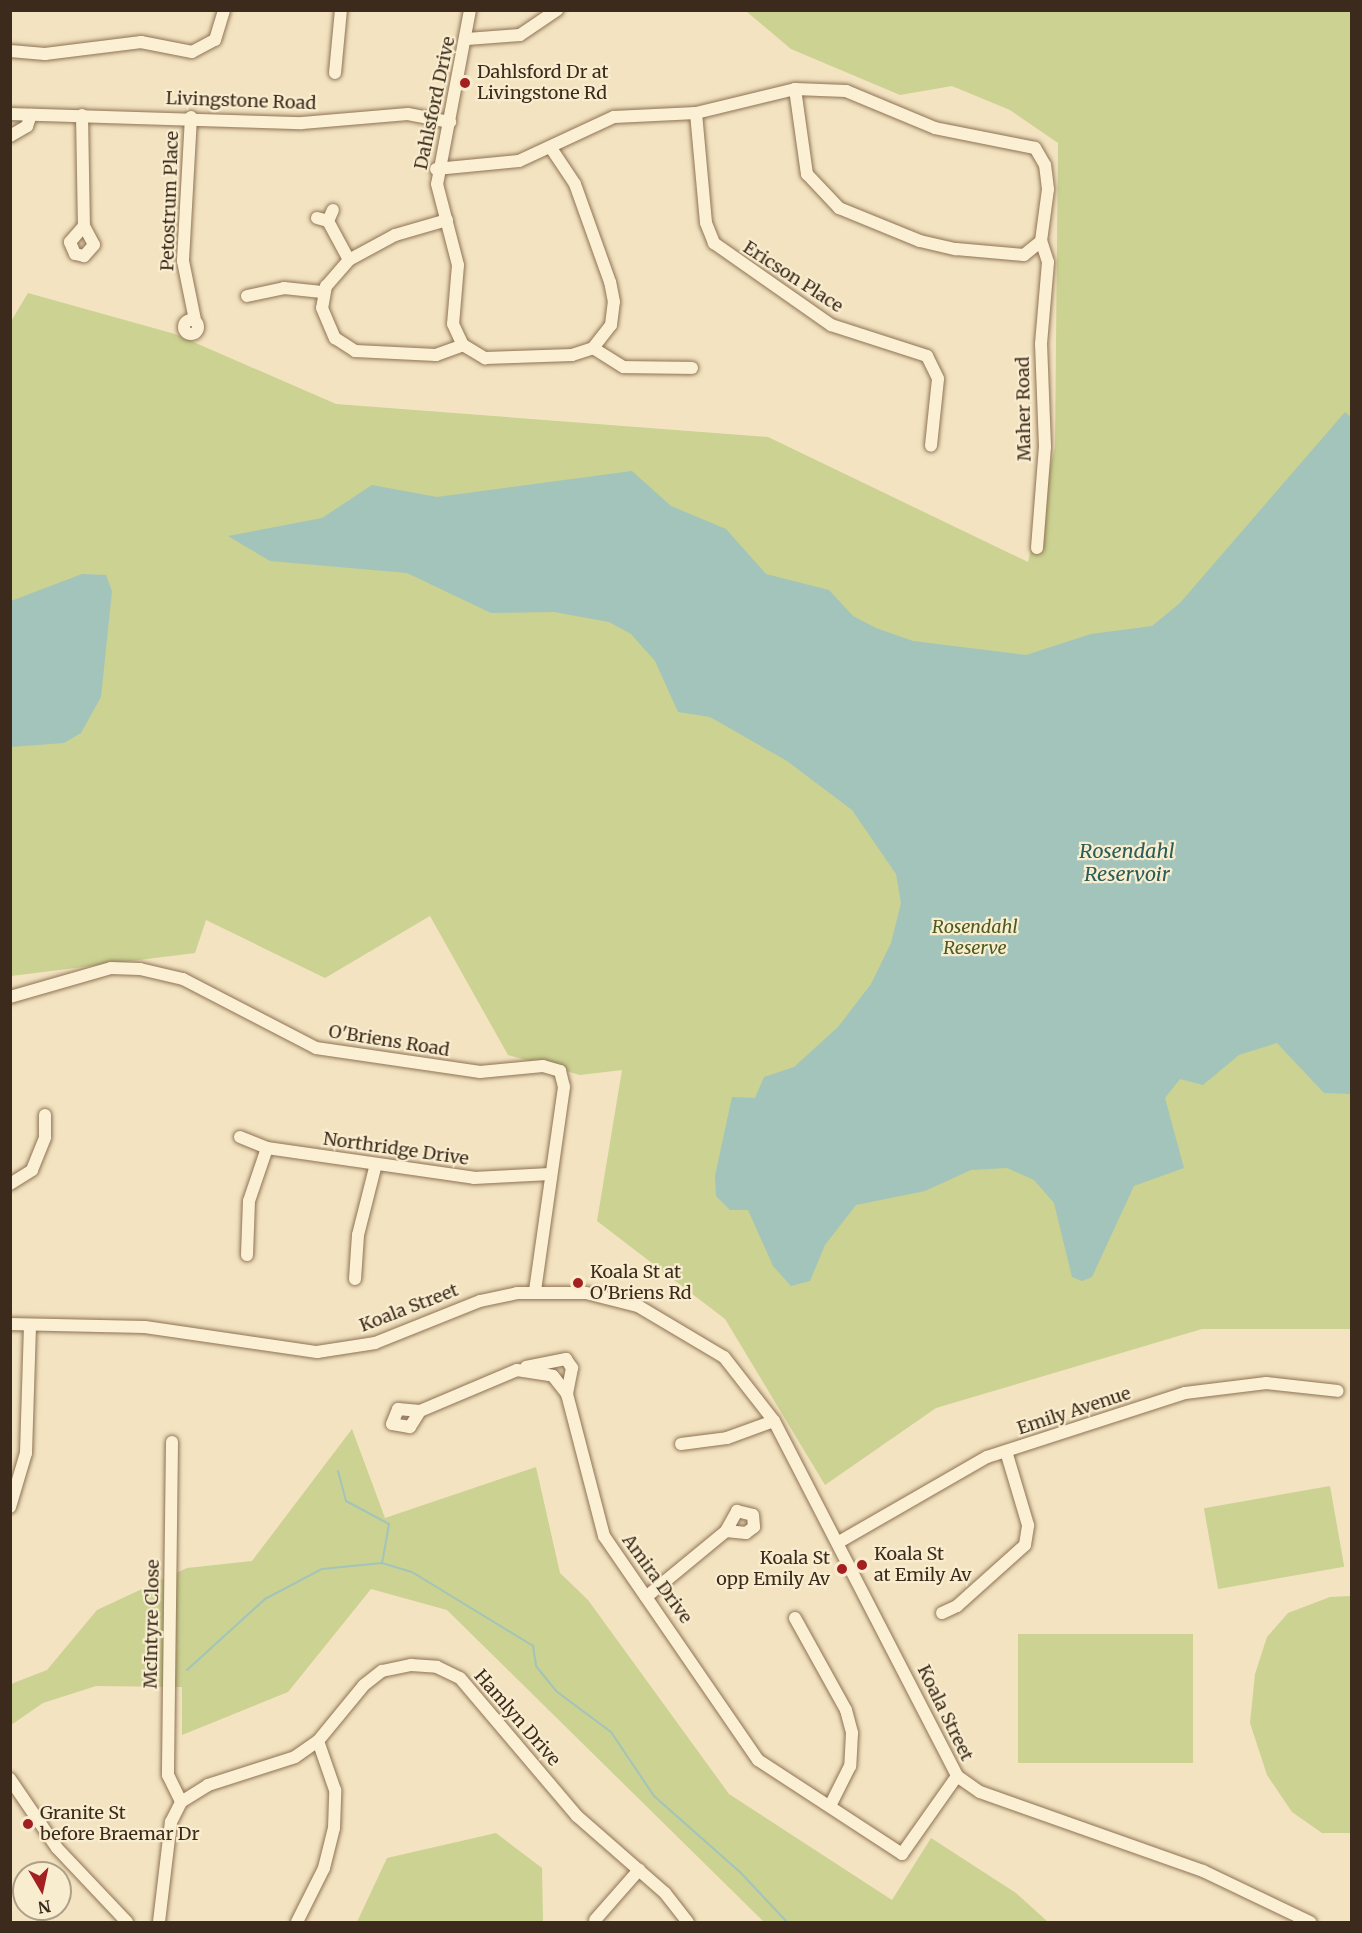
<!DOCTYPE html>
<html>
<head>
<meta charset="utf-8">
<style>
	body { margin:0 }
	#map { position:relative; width:1362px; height:1933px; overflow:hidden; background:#f3e3c0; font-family:Merriweather,serif }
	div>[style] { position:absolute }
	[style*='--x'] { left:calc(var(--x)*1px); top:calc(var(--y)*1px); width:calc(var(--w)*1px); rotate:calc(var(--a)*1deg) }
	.green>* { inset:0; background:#cbd292; transform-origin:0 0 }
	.water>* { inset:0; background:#a3c4ba }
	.stream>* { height:2px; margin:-1px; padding:0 1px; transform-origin:1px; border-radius:1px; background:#a3c4ba }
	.roads { filter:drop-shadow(0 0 2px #8e7355) drop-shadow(0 0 2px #8e7355) }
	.minor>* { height:12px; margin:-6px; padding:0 6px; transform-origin:6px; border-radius:6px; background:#fcf0d4 }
	.minor>.ring { margin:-6px; padding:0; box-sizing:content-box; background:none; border:12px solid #fcf0d4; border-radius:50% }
	.dots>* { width:16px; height:16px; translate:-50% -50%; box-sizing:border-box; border:3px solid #f9edd0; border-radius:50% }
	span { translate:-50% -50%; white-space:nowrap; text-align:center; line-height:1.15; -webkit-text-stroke:4.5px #f9edd0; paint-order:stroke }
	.poi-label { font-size:18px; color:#3c2b1c }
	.left { translate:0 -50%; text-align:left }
	.right { translate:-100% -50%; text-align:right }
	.street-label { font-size:18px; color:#3c2b1c }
	.park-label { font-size:18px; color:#4c5b20; font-style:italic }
	.water-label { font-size:20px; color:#295d5a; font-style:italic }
	.frame { position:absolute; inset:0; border:12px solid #3c2b1c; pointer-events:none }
	.north { position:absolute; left:12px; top:1861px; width:60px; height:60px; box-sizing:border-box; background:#f9edd0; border:2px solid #ad9f88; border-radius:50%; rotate:171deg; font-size:16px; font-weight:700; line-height:24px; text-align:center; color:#3c2b1c }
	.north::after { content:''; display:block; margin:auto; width:21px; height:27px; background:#a41f20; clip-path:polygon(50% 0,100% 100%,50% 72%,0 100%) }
</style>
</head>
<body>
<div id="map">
	<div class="green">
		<div style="clip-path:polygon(746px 11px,1351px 11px,1351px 1329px,1202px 1329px,936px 1408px,825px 1485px,725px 1319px,597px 1221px,622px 1070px,580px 1075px,508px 1055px,430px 916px,325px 978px,206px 920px,195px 953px,11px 976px,10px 323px,28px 293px,175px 334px,336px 404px,768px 437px,1028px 562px,1055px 447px,1058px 143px,1010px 110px,952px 86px,900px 95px,791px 49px)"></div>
		<div style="clip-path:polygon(352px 1429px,385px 1518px,536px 1467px,560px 1573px,588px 1600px,729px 1794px,892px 1900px,931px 1838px,1016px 1893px,1048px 1922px,764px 1922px,447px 1610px,371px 1589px,288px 1692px,182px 1735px,182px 1687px,96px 1686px,43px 1703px,11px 1725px,11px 1684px,47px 1670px,97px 1610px,187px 1568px,252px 1561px)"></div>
		<div style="left:1330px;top:1486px;width:82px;height:128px;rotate:80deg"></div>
		<div style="clip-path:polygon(1351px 1596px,1351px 1833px,1322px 1833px,1292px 1812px,1267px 1775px,1250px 1723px,1255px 1674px,1267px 1637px,1288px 1613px,1330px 1597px)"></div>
		<div style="left:1018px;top:1634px;width:175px;height:129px"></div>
		<div style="clip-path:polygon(496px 1833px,542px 1868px,543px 1922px,357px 1922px,387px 1858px)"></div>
	</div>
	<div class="water">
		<div style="clip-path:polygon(1345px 412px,1352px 418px,1351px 1094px,1324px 1093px,1277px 1043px,1239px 1055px,1203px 1085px,1180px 1079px,1165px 1098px,1184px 1168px,1134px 1186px,1092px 1277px,1082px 1281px,1072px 1277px,1054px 1203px,1034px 1180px,1007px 1168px,971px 1170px,925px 1191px,856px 1205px,825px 1245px,810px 1281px,791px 1286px,773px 1266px,748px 1210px,730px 1210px,716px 1196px,715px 1176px,732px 1097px,755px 1098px,764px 1077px,794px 1067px,838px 1027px,871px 984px,891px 943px,901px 903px,896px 874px,852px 810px,787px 761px,710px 717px,678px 712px,655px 661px,631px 634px,609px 622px,554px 612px,491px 613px,407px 573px,270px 561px,228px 536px,322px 518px,372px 485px,437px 497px,632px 471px,671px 506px,726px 529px,766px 574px,829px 590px,853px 616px,876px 628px,913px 641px,1026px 655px,1091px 634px,1152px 626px,1180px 603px)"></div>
		<div style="clip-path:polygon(82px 574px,106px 575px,112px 591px,101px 697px,81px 733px,64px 743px,11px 747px,11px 601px)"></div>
	</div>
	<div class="stream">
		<div style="--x:338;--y:1471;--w:31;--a:75"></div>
		<div style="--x:346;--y:1501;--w:49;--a:28.1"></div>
		<div style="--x:389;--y:1524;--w:40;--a:100"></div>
		<div style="--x:187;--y:1670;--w:105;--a:-42.3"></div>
		<div style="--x:265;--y:1599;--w:64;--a:-27.8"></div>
		<div style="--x:322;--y:1569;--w:60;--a:-5.7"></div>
		<div style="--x:382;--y:1563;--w:31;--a:17"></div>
		<div style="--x:412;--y:1572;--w:142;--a:31.4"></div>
		<div style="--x:533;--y:1646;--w:20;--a:81"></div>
		<div style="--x:536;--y:1666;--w:32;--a:51"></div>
		<div style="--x:556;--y:1691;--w:69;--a:36.7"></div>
		<div style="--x:611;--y:1732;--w:77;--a:56.1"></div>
		<div style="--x:654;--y:1796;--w:115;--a:41.5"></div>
		<div style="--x:740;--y:1872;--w:69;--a:46.8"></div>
	</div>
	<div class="roads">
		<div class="minor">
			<div style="--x:470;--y:10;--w:177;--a:100.7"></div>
			<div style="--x:437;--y:184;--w:84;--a:75.5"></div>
			<div style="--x:458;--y:265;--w:59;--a:94.8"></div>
			<div style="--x:453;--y:324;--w:23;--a:65"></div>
			<div style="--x:463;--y:345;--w:26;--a:31"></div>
			<div style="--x:485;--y:358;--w:87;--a:-2"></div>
			<div style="--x:572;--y:355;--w:22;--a:-18"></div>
			<div style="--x:593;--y:348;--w:29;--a:-52"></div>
			<div style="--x:611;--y:325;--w:23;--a:-83"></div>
			<div style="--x:614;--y:302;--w:20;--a:-101"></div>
			<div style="--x:610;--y:282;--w:104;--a:-109.7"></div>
			<div style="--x:575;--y:184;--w:43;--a:-123.7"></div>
			<div style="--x:467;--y:39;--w:53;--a:-4.3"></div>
			<div style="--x:520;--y:35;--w:45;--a:-34"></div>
			<div style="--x:10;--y:51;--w:35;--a:5"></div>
			<div style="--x:45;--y:54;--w:97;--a:-7.1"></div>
			<div style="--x:141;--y:42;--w:52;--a:11.1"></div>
			<div style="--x:192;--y:52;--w:26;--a:-28"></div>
			<div style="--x:215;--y:40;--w:31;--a:-73"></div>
			<div style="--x:335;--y:73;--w:63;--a:-84.6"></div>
			<div style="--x:696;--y:113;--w:110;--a:84.8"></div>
			<div style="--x:706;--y:223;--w:22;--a:68"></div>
			<div style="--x:714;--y:243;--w:143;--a:35"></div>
			<div style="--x:831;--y:325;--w:101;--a:17.9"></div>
			<div style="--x:927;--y:356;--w:25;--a:64"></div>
			<div style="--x:938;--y:379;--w:67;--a:96"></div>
			<div style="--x:10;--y:114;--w:292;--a:1.8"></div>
			<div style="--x:302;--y:123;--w:106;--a:-4.9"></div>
			<div style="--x:408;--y:114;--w:43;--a:10.8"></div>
			<div style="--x:82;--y:115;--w:111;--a:89"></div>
			<div style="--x:84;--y:226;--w:21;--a:62"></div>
			<div style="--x:94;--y:245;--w:15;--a:132"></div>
			<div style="--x:84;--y:256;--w:9;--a:-167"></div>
			<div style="--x:75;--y:254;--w:13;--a:-113"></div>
			<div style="--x:70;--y:242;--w:21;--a:-49"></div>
			<div style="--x:191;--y:117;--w:144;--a:93.2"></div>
			<div style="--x:183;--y:261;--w:60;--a:78.5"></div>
			<div style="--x:10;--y:136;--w:20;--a:-30"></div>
			<div style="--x:27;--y:126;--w:12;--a:-70"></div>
			<div style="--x:436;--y:169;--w:83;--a:-5.5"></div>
			<div style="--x:519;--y:161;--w:105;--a:-24.9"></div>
			<div style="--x:614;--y:117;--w:82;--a:-2.8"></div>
			<div style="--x:696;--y:113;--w:102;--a:-13.6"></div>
			<div style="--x:795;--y:89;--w:86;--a:82"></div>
			<div style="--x:807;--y:174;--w:47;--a:46.7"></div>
			<div style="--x:839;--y:208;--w:87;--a:22.2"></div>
			<div style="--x:920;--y:241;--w:37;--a:13"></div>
			<div style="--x:956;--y:249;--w:68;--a:5"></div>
			<div style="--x:1024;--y:255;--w:22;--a:-39"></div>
			<div style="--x:1041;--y:241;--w:52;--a:-82.3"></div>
			<div style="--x:1048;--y:189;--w:24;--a:-97"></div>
			<div style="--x:1045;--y:165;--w:20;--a:-120"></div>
			<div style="--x:1035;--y:148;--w:102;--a:-168.7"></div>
			<div style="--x:935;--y:128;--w:96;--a:-157.4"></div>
			<div style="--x:846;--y:91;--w:51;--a:-177.8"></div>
			<div style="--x:317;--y:218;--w:11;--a:15"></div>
			<div style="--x:328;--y:221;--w:12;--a:-66"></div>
			<div style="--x:447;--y:220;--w:54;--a:163.9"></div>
			<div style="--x:395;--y:235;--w:52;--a:151.5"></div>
			<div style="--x:349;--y:260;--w:35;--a:131"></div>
			<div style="--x:326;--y:286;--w:22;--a:100"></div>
			<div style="--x:322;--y:308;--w:33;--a:67"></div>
			<div style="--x:335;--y:338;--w:24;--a:33"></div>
			<div style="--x:355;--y:351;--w:81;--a:2.8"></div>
			<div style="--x:436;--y:355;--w:29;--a:-20"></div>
			<div style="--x:328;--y:221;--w:44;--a:61.7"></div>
			<div style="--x:247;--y:296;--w:38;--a:-12"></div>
			<div style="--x:284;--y:288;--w:38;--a:6"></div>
			<div class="ring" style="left:184px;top:320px;width:2px;height:2px"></div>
			<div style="--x:593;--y:348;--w:36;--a:32"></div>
			<div style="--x:624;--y:367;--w:68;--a:0.8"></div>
			<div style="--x:1037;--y:548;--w:101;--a:-85.5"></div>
			<div style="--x:1045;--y:447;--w:103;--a:-92.2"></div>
			<div style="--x:1041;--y:344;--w:82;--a:-85.1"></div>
			<div style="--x:1048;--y:262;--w:22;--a:-108"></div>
			<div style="--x:10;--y:997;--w:105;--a:-16"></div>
			<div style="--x:111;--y:968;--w:29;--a:2"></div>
			<div style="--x:140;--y:969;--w:44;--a:13.1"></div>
			<div style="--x:183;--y:979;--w:150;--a:27.4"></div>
			<div style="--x:316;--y:1048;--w:166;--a:8.3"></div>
			<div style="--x:480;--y:1072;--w:63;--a:-5.4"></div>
			<div style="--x:543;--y:1066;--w:18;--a:16"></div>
			<div style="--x:560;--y:1071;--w:16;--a:76"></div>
			<div style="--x:564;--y:1087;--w:206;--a:98.1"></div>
			<div style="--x:240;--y:1137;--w:29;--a:22"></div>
			<div style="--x:267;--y:1148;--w:209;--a:8.2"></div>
			<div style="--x:474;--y:1178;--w:76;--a:-3"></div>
			<div style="--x:10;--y:1184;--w:26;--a:-32"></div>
			<div style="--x:32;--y:1170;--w:35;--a:-68"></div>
			<div style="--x:45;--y:1137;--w:22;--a:-90"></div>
			<div style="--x:247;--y:1255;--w:54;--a:-87.9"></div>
			<div style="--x:249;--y:1201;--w:56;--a:-71.2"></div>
			<div style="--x:355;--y:1279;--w:44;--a:-86.1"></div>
			<div style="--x:358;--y:1235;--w:73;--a:-75.8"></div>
			<div style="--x:10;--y:1324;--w:135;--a:1.3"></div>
			<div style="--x:145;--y:1327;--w:174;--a:8.3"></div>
			<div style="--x:317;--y:1352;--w:59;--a:-8.8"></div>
			<div style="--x:375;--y:1343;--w:113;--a:-21.8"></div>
			<div style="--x:480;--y:1301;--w:38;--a:-12"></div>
			<div style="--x:517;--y:1293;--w:69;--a:0"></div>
			<div style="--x:586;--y:1293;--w:54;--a:14"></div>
			<div style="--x:638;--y:1306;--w:100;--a:30.7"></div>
			<div style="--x:724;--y:1357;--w:81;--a:52"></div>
			<div style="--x:774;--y:1421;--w:399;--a:62.7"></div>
			<div style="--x:957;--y:1776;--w:28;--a:35"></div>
			<div style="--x:980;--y:1792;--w:237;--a:19.5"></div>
			<div style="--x:1203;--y:1871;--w:119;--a:25.5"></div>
			<div style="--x:526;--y:1367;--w:41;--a:-11.3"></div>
			<div style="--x:566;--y:1359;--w:11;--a:56"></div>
			<div style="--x:572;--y:1368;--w:26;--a:101"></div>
			<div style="--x:420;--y:1411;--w:19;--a:122"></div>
			<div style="--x:410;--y:1427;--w:18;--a:-171"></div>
			<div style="--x:392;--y:1424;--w:16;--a:-68"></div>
			<div style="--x:398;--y:1409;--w:22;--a:5"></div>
			<div style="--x:420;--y:1411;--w:105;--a:-22.9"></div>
			<div style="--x:517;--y:1370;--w:36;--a:9"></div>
			<div style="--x:553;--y:1376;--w:23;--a:52"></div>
			<div style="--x:567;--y:1394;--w:147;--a:75.4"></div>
			<div style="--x:604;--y:1536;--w:272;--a:55.5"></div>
			<div style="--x:758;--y:1760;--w:172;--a:33.1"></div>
			<div style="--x:902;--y:1854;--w:95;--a:-54.8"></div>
			<div style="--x:172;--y:1442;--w:333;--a:90.7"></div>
			<div style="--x:168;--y:1775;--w:30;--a:64"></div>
			<div style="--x:681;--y:1444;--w:46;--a:-7.4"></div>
			<div style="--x:727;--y:1438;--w:50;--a:-19.9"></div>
			<div style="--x:10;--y:1507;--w:56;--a:-73.5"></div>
			<div style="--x:26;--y:1453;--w:128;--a:-88.2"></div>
			<div style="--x:839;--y:1542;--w:171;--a:-29.9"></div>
			<div style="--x:987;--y:1457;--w:208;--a:-17.9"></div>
			<div style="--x:1185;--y:1393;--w:82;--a:-7"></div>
			<div style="--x:1266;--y:1383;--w:72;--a:6.3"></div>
			<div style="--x:646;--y:1597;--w:104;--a:-39.5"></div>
			<div style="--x:726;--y:1531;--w:23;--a:-61"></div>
			<div style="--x:737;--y:1511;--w:16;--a:14"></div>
			<div style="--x:753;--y:1515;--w:12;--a:85"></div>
			<div style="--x:754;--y:1527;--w:10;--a:143"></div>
			<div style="--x:746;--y:1533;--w:20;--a:-174"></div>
			<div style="--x:942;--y:1613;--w:17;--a:-25"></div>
			<div style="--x:957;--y:1606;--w:91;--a:-41.9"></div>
			<div style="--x:1025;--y:1545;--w:20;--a:-81"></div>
			<div style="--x:1028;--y:1525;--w:77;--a:-106.6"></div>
			<div style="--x:795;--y:1618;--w:105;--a:61"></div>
			<div style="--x:846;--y:1710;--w:24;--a:75"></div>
			<div style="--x:852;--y:1733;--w:33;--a:93"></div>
			<div style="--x:850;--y:1766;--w:45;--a:116.6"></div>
			<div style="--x:10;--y:1779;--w:83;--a:55.7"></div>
			<div style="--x:57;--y:1848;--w:102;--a:46.6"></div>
			<div style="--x:595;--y:1920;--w:67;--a:-48.7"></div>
			<div style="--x:159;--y:1922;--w:101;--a:-83.2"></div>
			<div style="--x:171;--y:1822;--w:22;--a:-63"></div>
			<div style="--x:181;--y:1802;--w:32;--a:-32"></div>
			<div style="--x:208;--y:1785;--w:91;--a:-17.8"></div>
			<div style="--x:295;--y:1757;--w:28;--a:-35"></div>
			<div style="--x:318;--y:1741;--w:72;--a:-50.6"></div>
			<div style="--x:364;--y:1685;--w:23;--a:-38"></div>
			<div style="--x:382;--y:1671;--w:30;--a:-12"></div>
			<div style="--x:411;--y:1665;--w:26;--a:4"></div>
			<div style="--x:437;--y:1667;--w:25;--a:26"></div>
			<div style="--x:460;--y:1678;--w:181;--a:49.7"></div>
			<div style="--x:577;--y:1816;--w:117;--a:41.2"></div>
			<div style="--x:665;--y:1893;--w:37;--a:52"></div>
			<div style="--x:297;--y:1922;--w:60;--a:-63.4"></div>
			<div style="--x:324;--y:1868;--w:41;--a:-76"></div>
			<div style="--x:334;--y:1828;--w:38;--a:-88"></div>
			<div style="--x:335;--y:1790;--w:52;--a:-109.1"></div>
		</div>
	</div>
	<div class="dots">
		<div style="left:465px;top:83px;background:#a41f20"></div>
		<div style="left:578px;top:1283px;background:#a41f20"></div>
		<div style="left:862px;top:1565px;background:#a41f20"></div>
		<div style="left:842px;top:1569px;background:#a41f20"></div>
		<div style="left:28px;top:1824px;background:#a41f20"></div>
	</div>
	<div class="poi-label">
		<span class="left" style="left:477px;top:83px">Dahlsford Dr at<br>Livingstone Rd</span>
		<span class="left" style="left:590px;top:1283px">Koala St at<br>O'Briens Rd</span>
		<span class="left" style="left:874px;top:1565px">Koala St<br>at Emily Av</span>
		<span class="right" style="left:830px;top:1569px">Koala St<br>opp Emily Av</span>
		<span class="left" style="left:40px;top:1824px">Granite St<br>before Braemar Dr</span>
	</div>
	<div class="street-label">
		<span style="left:241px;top:101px;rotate:2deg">Livingstone Road</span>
		<span style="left:435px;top:103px;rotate:-78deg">Dahlsford Drive</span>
		<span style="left:170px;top:201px;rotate:-88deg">Petostrum Place</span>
		<span style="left:793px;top:277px;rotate:33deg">Ericson Place</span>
		<span style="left:1024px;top:409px;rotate:-91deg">Maher Road</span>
		<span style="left:389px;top:1041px;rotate:9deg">O'Briens Road</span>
		<span style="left:396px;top:1149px;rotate:8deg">Northridge Drive</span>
		<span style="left:409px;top:1308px;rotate:-21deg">Koala Street</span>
		<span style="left:1074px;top:1411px;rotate:-18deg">Emily Avenue</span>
		<span style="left:657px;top:1579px;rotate:54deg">Amira Drive</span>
		<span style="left:152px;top:1624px;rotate:-89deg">McIntyre Close</span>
		<span style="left:945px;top:1713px;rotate:64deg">Koala Street</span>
		<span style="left:517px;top:1718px;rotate:49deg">Hamlyn Drive</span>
	</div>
	<div class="park-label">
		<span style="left:975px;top:938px">Rosendahl<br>Reserve</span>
	</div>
	<div class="water-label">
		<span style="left:1127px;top:862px">Rosendahl<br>Reservoir</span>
	</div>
	<div class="frame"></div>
	<div class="north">N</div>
</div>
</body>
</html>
